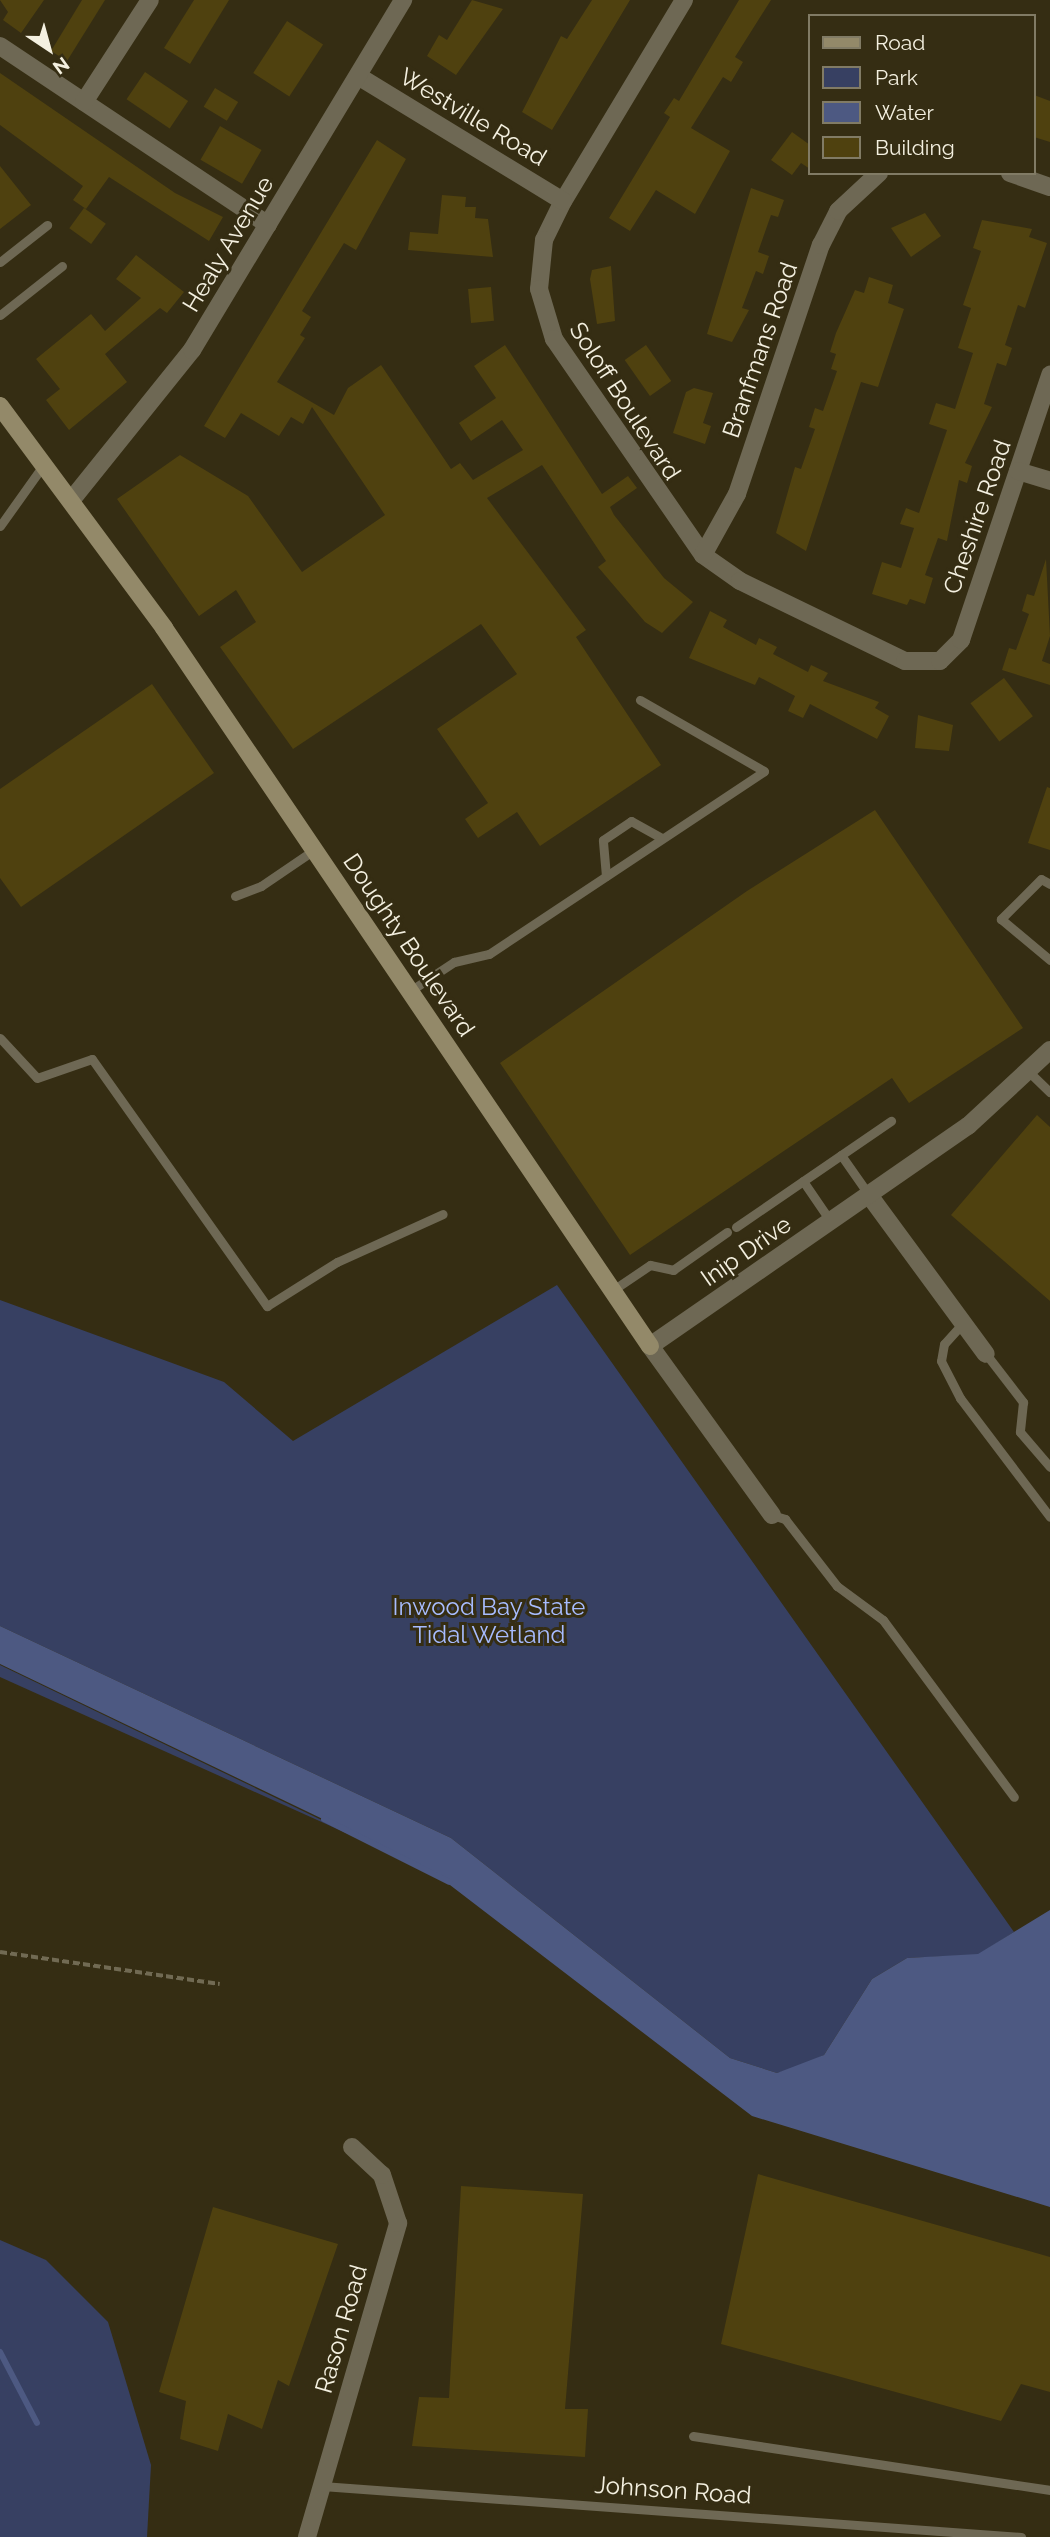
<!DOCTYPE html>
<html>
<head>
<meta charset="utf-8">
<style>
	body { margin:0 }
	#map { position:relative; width:1050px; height:2537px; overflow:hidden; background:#352d13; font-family:Raleway,sans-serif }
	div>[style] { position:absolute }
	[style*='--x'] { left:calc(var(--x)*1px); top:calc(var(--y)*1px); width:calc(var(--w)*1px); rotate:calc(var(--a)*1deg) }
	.green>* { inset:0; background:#374062 }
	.water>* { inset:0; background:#4d5982 }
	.stream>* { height:6px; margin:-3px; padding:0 3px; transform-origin:3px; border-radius:3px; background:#4d5982 }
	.building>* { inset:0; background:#4f410f; transform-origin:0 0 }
	.path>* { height:3.5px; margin-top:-1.75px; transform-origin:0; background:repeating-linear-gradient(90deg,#716a53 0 7px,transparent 0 10.5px) }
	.lane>* { height:9px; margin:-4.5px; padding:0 4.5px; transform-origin:4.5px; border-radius:4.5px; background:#6e6854 }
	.street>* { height:18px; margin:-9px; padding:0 9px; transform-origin:9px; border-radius:9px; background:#6e6854 }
	.secondary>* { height:18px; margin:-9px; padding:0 9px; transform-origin:9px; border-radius:9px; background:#938969 }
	span { translate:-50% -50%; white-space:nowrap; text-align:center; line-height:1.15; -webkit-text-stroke:6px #352d13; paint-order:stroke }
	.street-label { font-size:24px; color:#f4f0e0 }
	.park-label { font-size:24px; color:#a7bcff }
	.legend { position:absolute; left:808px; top:14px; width:228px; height:161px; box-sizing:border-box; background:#352d13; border:2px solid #817b65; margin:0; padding:9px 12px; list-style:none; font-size:21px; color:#f4f0e0 }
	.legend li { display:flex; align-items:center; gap:14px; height:35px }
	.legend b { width:35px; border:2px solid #817b65 }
	.north { position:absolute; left:14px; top:14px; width:70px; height:70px; -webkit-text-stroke:5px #352d13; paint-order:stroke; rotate:144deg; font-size:19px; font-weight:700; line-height:28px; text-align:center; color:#f4f0e0 }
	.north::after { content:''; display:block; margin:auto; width:24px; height:32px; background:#f4f0e0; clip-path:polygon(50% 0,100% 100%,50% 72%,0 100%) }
</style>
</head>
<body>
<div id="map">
	<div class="green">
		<div style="clip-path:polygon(557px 1285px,1014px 1932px,978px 1955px,907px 1958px,872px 1979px,824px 2055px,801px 2067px,777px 2073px,730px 2058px,451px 1838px,0 1626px,0 1300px,224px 1382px,293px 1441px)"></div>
		<div style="clip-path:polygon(0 1665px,386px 1851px,0 1677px)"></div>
		<div style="clip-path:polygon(0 2240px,46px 2260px,108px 2322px,151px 2465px,147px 2537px,0 2537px)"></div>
	</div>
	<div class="water">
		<div style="clip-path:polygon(0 1626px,451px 1838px,730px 2058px,777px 2073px,824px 2055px,872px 1979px,907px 1958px,978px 1954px,1050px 1910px,1050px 2207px,752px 2116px,433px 1872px,0 1664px)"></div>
	</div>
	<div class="stream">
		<div style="--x:324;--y:1819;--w:140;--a:26.7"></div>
		<div style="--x:0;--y:2352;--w:80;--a:62.5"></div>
	</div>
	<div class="building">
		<div style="clip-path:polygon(0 0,44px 0,21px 33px,3px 20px,8px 12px)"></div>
		<div style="clip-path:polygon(82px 0,105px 0,67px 61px,51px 51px)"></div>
		<div style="clip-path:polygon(194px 0,229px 0,190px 64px,164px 48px)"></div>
		<div style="clip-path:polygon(472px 0,503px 9px,456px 75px,427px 56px,439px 35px,447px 40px)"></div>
		<div style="clip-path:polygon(592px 0,630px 0,552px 130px,522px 112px,561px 36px,567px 39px)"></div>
		<div style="clip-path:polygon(739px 0,771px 0,735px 57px,743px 62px,731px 82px,723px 77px,691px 128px,730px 151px,695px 214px,656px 190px,630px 231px,609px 218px,670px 117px,664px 113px,674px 98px,679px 101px)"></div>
		<div style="left:287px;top:21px;width:43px;height:62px;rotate:33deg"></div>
		<div style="left:145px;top:72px;width:52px;height:33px;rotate:34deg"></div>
		<div style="clip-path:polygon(0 73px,175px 193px,223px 217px,209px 241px,109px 177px,86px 209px,73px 200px,83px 186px,0 125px)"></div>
		<div style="left:215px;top:88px;width:27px;height:22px;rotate:31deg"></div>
		<div style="clip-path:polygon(1034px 95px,1050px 101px,1050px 142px,1034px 137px)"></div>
		<div style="left:220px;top:126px;width:48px;height:39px;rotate:30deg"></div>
		<div style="clip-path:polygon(792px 132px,810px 145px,810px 169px,801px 163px,792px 175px,771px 160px)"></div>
		<div style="clip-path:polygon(377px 140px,406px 159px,356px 250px,344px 243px,302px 311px,311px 317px,300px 335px,305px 338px,277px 382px,334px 415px,348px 388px,381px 365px,451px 469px,460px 463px,473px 480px,523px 450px,502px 420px,471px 441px,459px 423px,496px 398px,474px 366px,505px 345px,602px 494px,628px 476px,637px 488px,610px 507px,614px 515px,664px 578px,693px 602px,662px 633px,645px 622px,598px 567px,606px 561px,542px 465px,487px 498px,586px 630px,576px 637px,661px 765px,540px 846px,517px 812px,478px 838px,465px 819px,488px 803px,437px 729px,517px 674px,481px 624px,293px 749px,220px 647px,256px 622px,236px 590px,199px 616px,117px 499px,180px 455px,248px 496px,302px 572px,385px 515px,312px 407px,303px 424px,291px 417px,279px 436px,241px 413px,225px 438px,204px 426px)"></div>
		<div style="clip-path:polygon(0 166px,31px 205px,0 229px)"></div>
		<div style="clip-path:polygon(751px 188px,784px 200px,778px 217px,771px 215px,758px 252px,769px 256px,763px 274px,756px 271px,742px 308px,749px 310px,732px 342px,707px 334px)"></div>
		<div style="clip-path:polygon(442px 195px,466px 197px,465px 207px,476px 207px,475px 218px,488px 219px,493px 257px,408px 250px,410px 232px,438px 234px)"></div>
		<div style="left:84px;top:208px;width:27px;height:25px;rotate:36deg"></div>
		<div style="clip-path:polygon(925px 213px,941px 236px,911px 257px,891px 228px)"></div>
		<div style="clip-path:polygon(982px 220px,1032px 229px,1029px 237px,1047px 243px,1025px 308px,1018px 305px,1005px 345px,1012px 348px,1006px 366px,997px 363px,984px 404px,992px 407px,965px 463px,972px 466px,967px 483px,959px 480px,947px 541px,938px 538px,925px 575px,933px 578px,925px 604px,910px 599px,907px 605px,872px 594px,882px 562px,901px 568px,914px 528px,900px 524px,906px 508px,919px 513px,947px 430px,929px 424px,936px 403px,955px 409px,973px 353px,958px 348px,971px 308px,963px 305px,981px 251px,973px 248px)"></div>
		<div style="clip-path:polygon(136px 255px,184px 292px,167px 313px,160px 308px,105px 354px,127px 382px,69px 430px,46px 400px,60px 389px,36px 359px,91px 314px,105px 331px,141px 298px,116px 279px)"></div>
		<div style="clip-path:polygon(611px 266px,615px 321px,597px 324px,590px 279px,592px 270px)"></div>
		<div style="clip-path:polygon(869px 277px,893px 285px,888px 303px,904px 309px,878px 387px,861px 382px,806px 551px,776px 533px,795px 467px,801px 469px,815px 429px,809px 427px,815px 408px,823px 411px,837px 371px,831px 369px,836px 354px,830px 352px,836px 333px,855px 290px,864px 293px)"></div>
		<div style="left:491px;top:287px;width:34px;height:23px;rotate:85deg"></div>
		<div style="left:646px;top:345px;width:44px;height:26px;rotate:55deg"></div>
		<div style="clip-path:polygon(694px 388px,713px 393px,703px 423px,711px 426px,705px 444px,673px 433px,686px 392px)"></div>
		<div style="clip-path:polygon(1046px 559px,1050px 636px,1042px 661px,1050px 664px,1050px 685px,1002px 670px,1009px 648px,1016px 650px,1029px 614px,1022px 611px,1027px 594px,1034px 596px)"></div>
		<div style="clip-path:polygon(710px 611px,727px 620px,723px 627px,756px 645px,759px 638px,777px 647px,773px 654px,808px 672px,811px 665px,828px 673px,823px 681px,879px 702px,875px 708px,889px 716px,877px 739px,810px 704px,803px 718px,788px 711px,795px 696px,759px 677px,755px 685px,689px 658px)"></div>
		<div style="left:1004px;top:678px;width:48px;height:42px;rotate:53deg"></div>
		<div style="clip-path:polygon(152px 684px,214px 773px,21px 907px,0 878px,0 789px)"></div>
		<div style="clip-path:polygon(918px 715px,953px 725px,949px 751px,915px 748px)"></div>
		<div style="clip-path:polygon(1047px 787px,1050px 788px,1050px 850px,1028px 843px)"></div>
		<div style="clip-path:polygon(875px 810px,1023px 1028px,909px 1103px,892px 1078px,630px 1255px,500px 1063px,747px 891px)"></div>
		<div style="clip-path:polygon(1037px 1115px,1050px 1127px,1050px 1301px,951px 1215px)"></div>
		<div style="clip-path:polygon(758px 2174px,1050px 2257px,1050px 2392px,1021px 2384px,1001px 2421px,721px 2344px)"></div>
		<div style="clip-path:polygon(461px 2186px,583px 2194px,565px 2409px,588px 2409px,585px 2457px,412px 2446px,419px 2397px,449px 2398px)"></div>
		<div style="clip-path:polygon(213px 2207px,338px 2244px,289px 2386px,278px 2380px,262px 2429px,228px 2414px,218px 2451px,180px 2439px,186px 2401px,159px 2392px)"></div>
	</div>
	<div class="path">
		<div style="--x:0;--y:1952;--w:222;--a:8.3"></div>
	</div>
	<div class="lane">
		<div style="--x:0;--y:262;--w:60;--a:-38.2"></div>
		<div style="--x:0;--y:315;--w:79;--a:-38.3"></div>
		<div style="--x:0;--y:526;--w:76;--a:-54.6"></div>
		<div style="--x:606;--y:876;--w:36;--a:-95"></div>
		<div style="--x:603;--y:840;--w:34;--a:-34"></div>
		<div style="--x:631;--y:821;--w:35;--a:29"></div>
		<div style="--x:1050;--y:884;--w:10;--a:-151"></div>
		<div style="--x:1041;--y:879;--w:57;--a:135"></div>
		<div style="--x:1001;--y:919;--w:64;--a:39.9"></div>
		<div style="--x:235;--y:896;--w:28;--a:-21"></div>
		<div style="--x:261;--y:886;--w:64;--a:-34.2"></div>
		<div style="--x:410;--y:991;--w:53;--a:-33.4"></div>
		<div style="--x:454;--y:962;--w:36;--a:-13"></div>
		<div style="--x:489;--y:954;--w:330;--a:-33.6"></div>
		<div style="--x:764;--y:771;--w:143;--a:-150.2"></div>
		<div style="--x:0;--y:1038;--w:54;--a:47.2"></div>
		<div style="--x:37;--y:1078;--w:58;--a:-19.1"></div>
		<div style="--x:92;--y:1059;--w:303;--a:54.7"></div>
		<div style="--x:267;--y:1306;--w:83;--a:-32.2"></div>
		<div style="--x:337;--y:1262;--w:116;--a:-24.4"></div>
		<div style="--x:1029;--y:1072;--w:29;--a:44"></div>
		<div style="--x:841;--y:1155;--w:49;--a:55"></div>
		<div style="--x:803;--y:1181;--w:50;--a:55.7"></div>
		<div style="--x:736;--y:1227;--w:188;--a:-34.4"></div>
		<div style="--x:613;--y:1290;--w:45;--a:-34"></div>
		<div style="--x:650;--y:1265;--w:24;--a:12"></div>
		<div style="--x:673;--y:1270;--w:66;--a:-35.1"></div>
		<div style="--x:963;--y:1323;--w:28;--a:132"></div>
		<div style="--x:944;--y:1344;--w:17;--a:100"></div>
		<div style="--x:941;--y:1361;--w:42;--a:62.8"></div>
		<div style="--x:960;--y:1398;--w:149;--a:52.9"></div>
		<div style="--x:986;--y:1354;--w:61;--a:52.4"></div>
		<div style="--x:1023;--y:1402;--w:30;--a:96"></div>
		<div style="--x:1020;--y:1432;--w:46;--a:49.4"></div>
		<div style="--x:772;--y:1515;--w:14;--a:17"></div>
		<div style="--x:785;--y:1519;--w:85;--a:52.2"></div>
		<div style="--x:837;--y:1586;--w:57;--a:36.5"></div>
		<div style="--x:883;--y:1620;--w:220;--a:53.5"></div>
		<div style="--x:693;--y:2436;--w:361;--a:8.6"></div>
		<div style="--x:322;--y:2486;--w:701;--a:4.17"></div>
	</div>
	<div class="street">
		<div style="--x:684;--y:0;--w:235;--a:121"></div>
		<div style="--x:563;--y:201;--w:43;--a:116"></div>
		<div style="--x:544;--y:240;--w:49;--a:95.8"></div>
		<div style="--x:539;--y:289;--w:52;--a:73.3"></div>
		<div style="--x:554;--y:339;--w:262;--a:55.4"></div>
		<div style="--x:703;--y:555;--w:45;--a:35.1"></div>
		<div style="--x:740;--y:581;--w:183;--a:25.9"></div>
		<div style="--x:905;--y:661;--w:35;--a:0"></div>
		<div style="--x:940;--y:661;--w:30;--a:-45"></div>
		<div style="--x:961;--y:640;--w:280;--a:-71.4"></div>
		<div style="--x:0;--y:46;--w:322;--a:33.7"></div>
		<div style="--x:358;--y:76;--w:240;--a:31.4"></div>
		<div style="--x:84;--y:102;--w:121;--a:-57.1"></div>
		<div style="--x:1010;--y:173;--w:42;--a:19.3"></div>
		<div style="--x:1018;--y:471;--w:34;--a:17"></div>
		<div style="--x:73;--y:498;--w:190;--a:-51.2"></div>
		<div style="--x:192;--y:350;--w:409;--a:-58.9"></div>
		<div style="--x:703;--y:555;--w:70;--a:-60.9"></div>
		<div style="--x:737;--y:494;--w:263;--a:-71.4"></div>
		<div style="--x:821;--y:245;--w:38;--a:-63"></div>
		<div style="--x:838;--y:211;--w:56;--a:-42.8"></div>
		<div style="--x:869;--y:1195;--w:197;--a:53.7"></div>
		<div style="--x:772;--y:1515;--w:208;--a:-125.8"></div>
		<div style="--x:650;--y:1346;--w:387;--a:-34.7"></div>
		<div style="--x:968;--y:1126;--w:112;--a:-42.8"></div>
		<div style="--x:307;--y:2537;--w:327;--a:-73.8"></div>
		<div style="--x:398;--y:2223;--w:51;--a:-108.4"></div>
		<div style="--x:382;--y:2175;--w:41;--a:-137"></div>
	</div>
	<div class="secondary">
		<div style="--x:0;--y:406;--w:276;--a:53.5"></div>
		<div style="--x:164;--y:628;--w:867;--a:55.91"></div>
	</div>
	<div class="street-label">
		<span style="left:473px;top:117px;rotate:31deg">Westville Road</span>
		<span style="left:228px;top:244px;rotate:-59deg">Healy Avenue</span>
		<span style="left:760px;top:350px;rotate:-71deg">Branfmans Road</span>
		<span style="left:625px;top:401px;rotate:57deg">Soloff Boulevard</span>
		<span style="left:977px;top:517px;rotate:-71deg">Cheshire Road</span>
		<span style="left:409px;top:945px;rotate:56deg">Doughty Boulevard</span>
		<span style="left:746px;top:1251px;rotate:-35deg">Inip Drive</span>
		<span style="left:341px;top:2329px;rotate:-74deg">Rason Road</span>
		<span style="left:673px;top:2490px;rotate:4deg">Johnson Road</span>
	</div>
	<div class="park-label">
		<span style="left:489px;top:1621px">Inwood Bay State<br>Tidal Wetland</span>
	</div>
	<ul class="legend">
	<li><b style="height:9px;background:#938969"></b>Road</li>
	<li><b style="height:19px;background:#374062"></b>Park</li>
	<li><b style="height:19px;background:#4d5982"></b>Water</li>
	<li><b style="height:19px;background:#4f410f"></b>Building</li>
	</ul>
	<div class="north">N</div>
</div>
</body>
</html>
